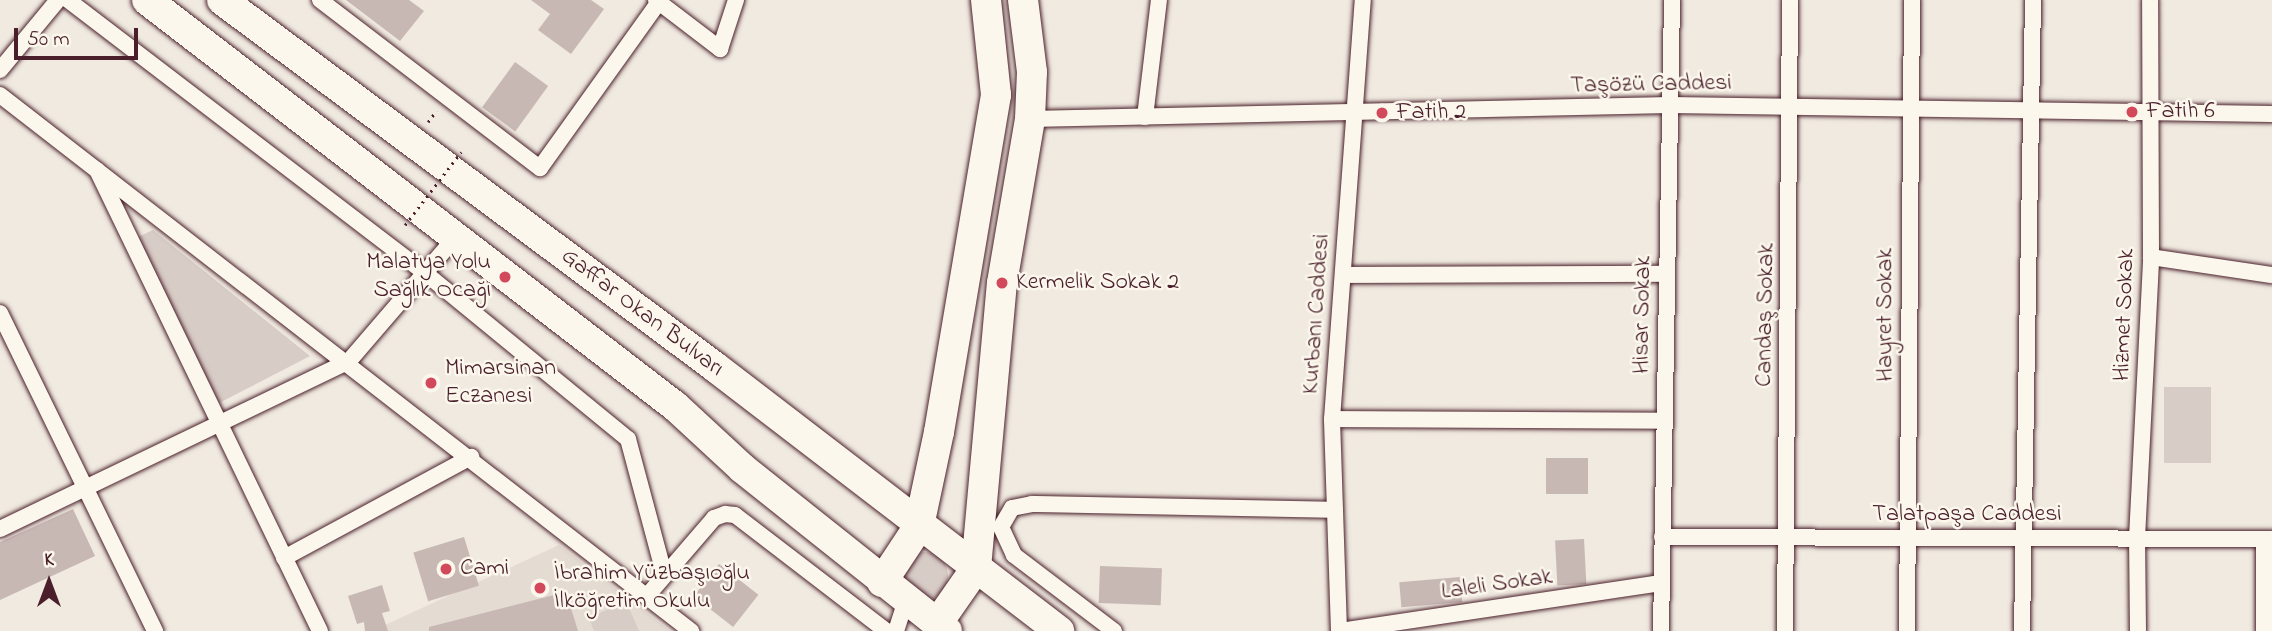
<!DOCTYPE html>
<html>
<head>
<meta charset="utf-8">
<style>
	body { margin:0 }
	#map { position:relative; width:2272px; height:631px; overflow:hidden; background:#f0eae0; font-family:"Indie Flower",sans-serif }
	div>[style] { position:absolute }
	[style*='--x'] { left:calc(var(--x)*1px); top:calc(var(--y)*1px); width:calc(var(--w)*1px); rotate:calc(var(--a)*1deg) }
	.built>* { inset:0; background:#e4dbd2 }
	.green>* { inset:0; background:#d8ccc6; transform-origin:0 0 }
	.round { border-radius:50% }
	.building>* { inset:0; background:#c8b8b3; transform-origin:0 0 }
	.path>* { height:2.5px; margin-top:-1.25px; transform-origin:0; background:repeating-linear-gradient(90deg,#4a1f2b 0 2px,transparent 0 7px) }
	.roads { filter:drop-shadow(0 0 2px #4a1f2b) drop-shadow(0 0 2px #4a1f2b) }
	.street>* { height:16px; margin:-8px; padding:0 8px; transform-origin:8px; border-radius:8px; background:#fbf7ec }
	.highway>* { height:30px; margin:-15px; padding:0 15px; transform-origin:15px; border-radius:15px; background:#fbf7ec }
	.path-bridge>* { height:2.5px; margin-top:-1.25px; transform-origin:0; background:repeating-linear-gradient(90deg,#4a1f2b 0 2px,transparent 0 7px) }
	.dots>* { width:19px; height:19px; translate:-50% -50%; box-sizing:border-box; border:4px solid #fbf7ec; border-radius:50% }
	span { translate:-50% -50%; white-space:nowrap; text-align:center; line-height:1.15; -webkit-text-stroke:5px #fbf7ec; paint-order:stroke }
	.street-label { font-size:24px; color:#4a1f2b }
	.poi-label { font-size:24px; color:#4a1f2b }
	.left { translate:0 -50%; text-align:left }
	.right { translate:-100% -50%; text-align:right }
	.north { position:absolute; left:14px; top:547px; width:70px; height:70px; -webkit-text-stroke:5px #fbf7ec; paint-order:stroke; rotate:0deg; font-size:19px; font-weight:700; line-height:28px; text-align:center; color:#4a1f2b }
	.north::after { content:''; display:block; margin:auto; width:24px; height:32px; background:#4a1f2b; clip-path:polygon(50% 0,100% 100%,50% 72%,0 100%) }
	.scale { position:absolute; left:14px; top:28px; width:124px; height:32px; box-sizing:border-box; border:4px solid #4a1f2b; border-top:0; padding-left:9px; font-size:21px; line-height:24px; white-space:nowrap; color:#4a1f2b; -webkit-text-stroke:5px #fbf7ec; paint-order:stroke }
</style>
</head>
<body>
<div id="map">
	<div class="built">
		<div style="clip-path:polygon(559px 545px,670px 631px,372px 631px)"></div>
	</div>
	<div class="green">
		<div style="clip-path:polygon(153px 230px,310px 356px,219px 403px,138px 237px)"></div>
		<div style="left:2164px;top:387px;width:47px;height:76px"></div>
		<div class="round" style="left:900px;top:552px;width:48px;height:48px"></div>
		<div style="clip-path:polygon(626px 601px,639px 631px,594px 631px,589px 618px)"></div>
	</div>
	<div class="building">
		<div style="clip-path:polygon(346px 0,409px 0,424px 11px,400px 41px)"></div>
		<div style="clip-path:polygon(531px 0,591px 0,604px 9px,571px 54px,538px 30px,550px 14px)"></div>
		<div style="left:515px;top:62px;width:41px;height:56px;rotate:36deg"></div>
		<div style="left:1546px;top:458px;width:42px;height:36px"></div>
		<div style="clip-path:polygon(73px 509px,95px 556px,0 600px,0 542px)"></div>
		<div style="left:464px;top:537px;width:51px;height:53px;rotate:73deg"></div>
		<div style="left:1584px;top:539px;width:45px;height:29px;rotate:87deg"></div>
		<div style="left:719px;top:564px;width:50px;height:41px;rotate:38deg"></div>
		<div style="left:1100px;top:566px;width:62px;height:37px;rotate:2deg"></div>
		<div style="left:1460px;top:577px;width:25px;height:61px;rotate:85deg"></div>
		<div style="clip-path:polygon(382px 585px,390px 611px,382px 613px,388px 631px,365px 631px,364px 622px,357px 624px,348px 596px)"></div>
		<div style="clip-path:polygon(566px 592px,578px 631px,429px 631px,429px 627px)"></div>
	</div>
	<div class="path">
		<div style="--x:428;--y:122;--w:14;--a:-54"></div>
	</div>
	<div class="roads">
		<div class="street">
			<div style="--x:68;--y:0;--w:449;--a:37.4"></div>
			<div style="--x:425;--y:273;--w:262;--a:39.3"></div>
			<div style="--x:628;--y:439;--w:139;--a:75"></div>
			<div style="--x:320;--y:0;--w:277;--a:37.4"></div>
			<div style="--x:540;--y:168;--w:204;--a:-54.4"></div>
			<div style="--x:656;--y:0;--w:81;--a:37.4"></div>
			<div style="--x:720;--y:49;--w:52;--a:-71.9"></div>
			<div style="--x:0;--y:70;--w:91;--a:-50.4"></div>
			<div style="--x:0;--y:95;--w:875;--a:37.8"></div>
			<div style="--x:1145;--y:117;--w:118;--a:-83.2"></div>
			<div style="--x:1030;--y:119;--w:640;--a:-1.25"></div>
			<div style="--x:1670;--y:105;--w:602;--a:0.86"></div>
			<div style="--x:97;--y:170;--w:512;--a:64.19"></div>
			<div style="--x:2151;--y:257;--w:122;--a:8.5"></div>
			<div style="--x:1343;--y:275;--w:323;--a:-0.2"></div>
			<div style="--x:0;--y:313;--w:354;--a:64"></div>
			<div style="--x:1332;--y:419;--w:332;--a:0.3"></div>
			<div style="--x:0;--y:529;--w:387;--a:-25.7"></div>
			<div style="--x:349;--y:361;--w:161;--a:-49.3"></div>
			<div style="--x:1662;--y:537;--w:610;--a:0.19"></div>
			<div style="--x:2264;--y:539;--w:92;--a:90"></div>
			<div style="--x:284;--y:558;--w:213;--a:-28.4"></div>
			<div style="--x:647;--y:596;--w:103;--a:-49.3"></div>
			<div style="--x:714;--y:518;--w:12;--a:-20"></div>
			<div style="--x:725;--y:514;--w:10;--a:6"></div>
			<div style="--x:735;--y:515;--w:190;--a:37.5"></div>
			<div style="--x:896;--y:631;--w:32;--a:-72"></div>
			<div style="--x:1114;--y:631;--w:126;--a:-142.8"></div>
			<div style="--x:1014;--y:555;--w:31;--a:-115"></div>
			<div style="--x:1001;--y:527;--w:22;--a:-60"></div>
			<div style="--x:1012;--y:508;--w:20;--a:-11"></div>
			<div style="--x:1032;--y:504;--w:303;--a:1.1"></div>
			<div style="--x:1339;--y:631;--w:212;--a:-91.9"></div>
			<div style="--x:1332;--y:419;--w:420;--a:-85.8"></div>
			<div style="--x:1340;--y:631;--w:325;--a:-8.5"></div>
			<div style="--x:1661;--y:631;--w:631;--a:-89"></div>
			<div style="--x:1785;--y:631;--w:631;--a:-89.55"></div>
			<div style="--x:1907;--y:631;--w:631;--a:-89.55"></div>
			<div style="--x:2022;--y:631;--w:631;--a:-89"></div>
			<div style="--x:2138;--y:631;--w:93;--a:-90.6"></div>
			<div style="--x:2137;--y:538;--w:281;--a:-87.1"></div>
			<div style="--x:2151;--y:257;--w:257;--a:-90.2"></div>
		</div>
		<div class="highway">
			<div style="--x:147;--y:0;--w:667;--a:37.57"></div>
			<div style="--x:676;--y:407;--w:90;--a:42.7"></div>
			<div style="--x:742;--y:468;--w:262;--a:38.5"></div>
			<div style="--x:222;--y:0;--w:615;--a:36.66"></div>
			<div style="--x:715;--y:367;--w:434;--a:37.5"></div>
			<div style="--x:882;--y:582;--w:67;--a:-56.5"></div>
			<div style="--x:919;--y:526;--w:96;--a:-78"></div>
			<div style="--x:939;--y:432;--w:342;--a:-80.4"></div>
			<div style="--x:996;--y:95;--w:96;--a:-96"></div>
			<div style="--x:937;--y:624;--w:68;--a:-55.1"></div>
			<div style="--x:976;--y:568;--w:286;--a:-84.8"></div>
			<div style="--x:1002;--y:283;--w:166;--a:-80.3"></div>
			<div style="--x:1030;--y:119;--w:47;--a:-87.6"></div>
			<div style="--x:1032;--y:72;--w:73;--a:-97.1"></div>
		</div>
	</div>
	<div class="path-bridge">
		<div style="--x:405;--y:225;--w:92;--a:-52.5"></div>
	</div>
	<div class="dots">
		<div style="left:2132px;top:112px;background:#d1495b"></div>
		<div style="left:1382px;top:113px;background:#d1495b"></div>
		<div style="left:505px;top:277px;background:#d1495b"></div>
		<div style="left:1002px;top:283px;background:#d1495b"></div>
		<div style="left:431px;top:383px;background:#d1495b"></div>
		<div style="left:446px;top:569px;background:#d1495b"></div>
		<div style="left:540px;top:588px;background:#d1495b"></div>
	</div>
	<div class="street-label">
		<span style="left:1651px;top:85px;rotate:-1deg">Taşözü Caddesi</span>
		<span style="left:642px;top:313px;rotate:37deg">Gaffar Okan Bulvarı</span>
		<span style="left:1317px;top:314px;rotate:-86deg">Kurbanı Caddesi</span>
		<span style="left:1643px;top:315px;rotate:-89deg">Hisar Sokak</span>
		<span style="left:1766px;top:315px;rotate:-89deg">Candaş Sokak</span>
		<span style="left:1886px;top:315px;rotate:-90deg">Hayret Sokak</span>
		<span style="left:2125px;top:315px;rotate:-88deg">Hizmet Sokak</span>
		<span style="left:1967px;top:515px">Talatpaşa Caddesi</span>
		<span style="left:1497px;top:585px;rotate:-8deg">Laleli Sokak</span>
	</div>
	<div class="poi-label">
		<span class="left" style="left:2146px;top:112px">Fatih 6</span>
		<span class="left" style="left:1396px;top:113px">Fatih 2</span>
		<span class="right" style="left:491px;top:277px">Malatya Yolu<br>Sağlık Ocağı</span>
		<span class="left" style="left:1016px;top:283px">Kermelik Sokak 2</span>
		<span class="left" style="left:445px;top:383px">Mimarsinan<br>Eczanesi</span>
		<span class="left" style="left:460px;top:569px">Cami</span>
		<span class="left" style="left:554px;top:588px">İbrahim Yüzbaşıoğlu<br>İlköğretim Okulu</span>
	</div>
	<div class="north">K</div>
	<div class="scale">50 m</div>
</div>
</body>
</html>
